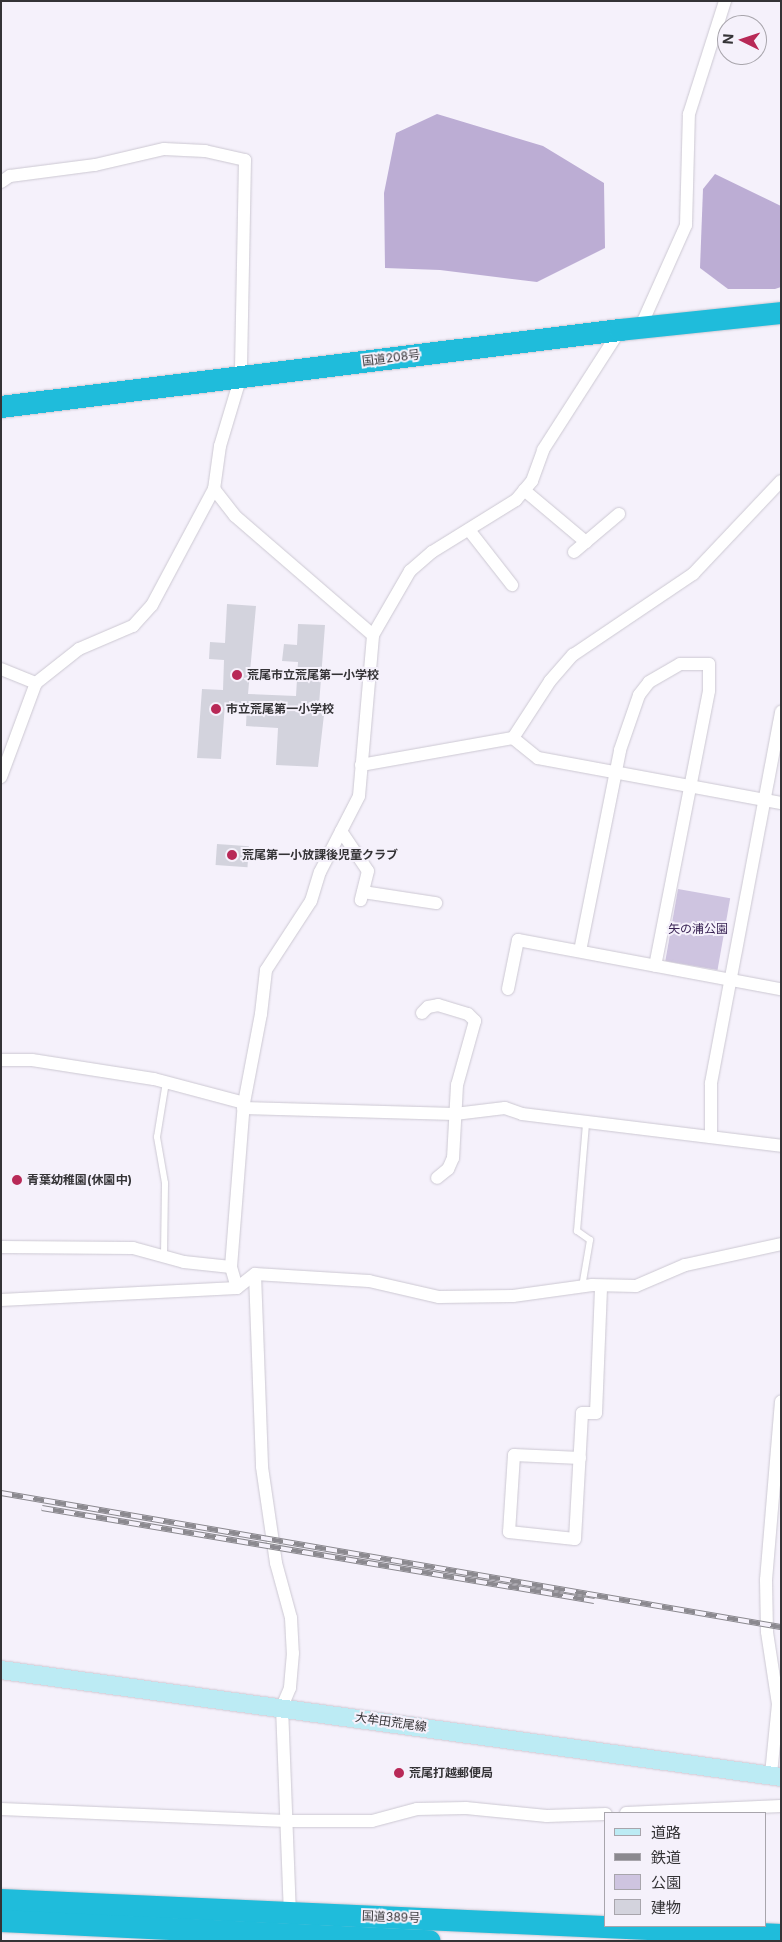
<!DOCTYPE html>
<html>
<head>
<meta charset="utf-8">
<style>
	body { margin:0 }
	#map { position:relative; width:782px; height:1942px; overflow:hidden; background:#f5f1fb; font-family:Inter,"Noto Sans JP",sans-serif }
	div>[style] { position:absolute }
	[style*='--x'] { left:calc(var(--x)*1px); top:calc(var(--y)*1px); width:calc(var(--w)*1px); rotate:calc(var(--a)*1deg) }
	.green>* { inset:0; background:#cec4e0; transform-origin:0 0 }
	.forest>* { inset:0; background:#bcadd4 }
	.building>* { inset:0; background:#d3d3dd; transform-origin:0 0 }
	.roads { filter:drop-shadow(0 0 1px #ccc8d2) drop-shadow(0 0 1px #ccc8d2) }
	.lane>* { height:6px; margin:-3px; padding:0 3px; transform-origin:3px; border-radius:3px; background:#fff }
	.street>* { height:12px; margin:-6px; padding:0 6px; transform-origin:6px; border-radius:6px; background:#fff }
	.secondary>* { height:18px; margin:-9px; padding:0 9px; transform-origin:9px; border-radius:9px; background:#bcebf4 }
	.highway>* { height:22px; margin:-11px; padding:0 11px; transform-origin:11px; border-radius:11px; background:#1fbcdb }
	.rail>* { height:5.5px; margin-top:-2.75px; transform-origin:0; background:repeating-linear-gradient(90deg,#f5f1fb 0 11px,#8b898f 0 22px); box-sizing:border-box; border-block:1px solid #8b898f }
	.dots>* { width:14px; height:14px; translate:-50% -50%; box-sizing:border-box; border:2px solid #f5f1fb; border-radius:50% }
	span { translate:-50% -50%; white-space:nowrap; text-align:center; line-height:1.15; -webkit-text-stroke:4px #f5f1fb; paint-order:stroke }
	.street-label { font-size:12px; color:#343336 }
	.poi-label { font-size:12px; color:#343336; font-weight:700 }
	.left { translate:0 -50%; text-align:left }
	.park-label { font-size:12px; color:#3a2455 }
	.frame { position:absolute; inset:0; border:2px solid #343336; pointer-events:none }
	.legend { position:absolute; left:604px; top:1812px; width:162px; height:115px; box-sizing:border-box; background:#f5f1fb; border:1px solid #a8a5ac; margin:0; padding:6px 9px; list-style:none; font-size:15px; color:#343336 }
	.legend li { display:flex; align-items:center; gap:10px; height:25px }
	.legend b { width:25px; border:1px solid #a8a5ac }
	.north { position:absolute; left:717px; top:15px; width:50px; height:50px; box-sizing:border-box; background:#f5f1fb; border:1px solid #a8a5ac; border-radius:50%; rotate:274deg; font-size:14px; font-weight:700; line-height:20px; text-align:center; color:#343336 }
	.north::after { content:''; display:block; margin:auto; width:18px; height:22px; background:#b82957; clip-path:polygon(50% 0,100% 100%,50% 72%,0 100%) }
</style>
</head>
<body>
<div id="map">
	<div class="green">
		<div style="left:678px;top:889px;width:53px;height:73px;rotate:10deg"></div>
	</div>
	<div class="forest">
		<div style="clip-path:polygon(437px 114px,543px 146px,604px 183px,605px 248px,537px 282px,440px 270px,385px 268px,384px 193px,396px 133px)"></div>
		<div style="clip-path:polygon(715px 174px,781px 206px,781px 287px,775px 289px,728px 289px,700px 268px,703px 189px)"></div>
	</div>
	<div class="building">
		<div style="clip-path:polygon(227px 604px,256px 606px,248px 694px,296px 696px,298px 662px,282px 661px,284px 644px,297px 645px,298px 624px,325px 625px,319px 705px,325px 706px,318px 767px,276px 765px,278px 728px,246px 726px,247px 705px,225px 703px,221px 759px,197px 758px,202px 689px,223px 690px,224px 660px,209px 659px,210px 642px,225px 643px)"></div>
		<div style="left:217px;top:844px;width:32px;height:21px;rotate:4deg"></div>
	</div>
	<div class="roads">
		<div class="lane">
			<div style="--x:164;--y:1256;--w:73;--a:-89.2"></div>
			<div style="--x:165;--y:1183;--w:47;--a:-99.9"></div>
			<div style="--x:157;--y:1137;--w:56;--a:-80.7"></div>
			<div style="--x:582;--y:1287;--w:48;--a:-80.3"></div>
			<div style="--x:590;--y:1240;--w:16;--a:-145"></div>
			<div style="--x:577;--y:1231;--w:108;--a:-85.2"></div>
		</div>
		<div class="street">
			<div style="--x:1;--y:182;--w:11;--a:-34"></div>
			<div style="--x:10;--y:176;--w:86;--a:-7.4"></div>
			<div style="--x:95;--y:165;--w:71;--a:-13.1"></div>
			<div style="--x:164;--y:149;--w:41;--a:2.8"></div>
			<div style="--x:205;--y:151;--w:41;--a:12.7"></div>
			<div style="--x:245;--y:160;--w:216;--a:91.1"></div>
			<div style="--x:241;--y:376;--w:73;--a:106.7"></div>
			<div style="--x:220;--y:446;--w:43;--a:97.9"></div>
			<div style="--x:214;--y:489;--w:34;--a:52"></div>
			<div style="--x:235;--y:516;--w:182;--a:40.8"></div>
			<div style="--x:640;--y:328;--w:113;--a:-65.9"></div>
			<div style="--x:686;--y:225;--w:111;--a:-88.5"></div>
			<div style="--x:689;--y:114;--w:119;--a:-72.3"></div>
			<div style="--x:524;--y:490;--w:81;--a:40"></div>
			<div style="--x:469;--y:530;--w:70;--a:52"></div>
			<div style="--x:574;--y:552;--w:59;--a:-40.2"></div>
			<div style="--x:1;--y:669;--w:38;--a:22"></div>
			<div style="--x:513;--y:738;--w:32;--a:39"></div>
			<div style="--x:538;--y:758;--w:247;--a:10.5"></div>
			<div style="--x:361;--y:765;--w:154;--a:-10.1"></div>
			<div style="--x:513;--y:738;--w:68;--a:-57"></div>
			<div style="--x:550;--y:681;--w:35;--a:-49"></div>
			<div style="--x:573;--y:655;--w:145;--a:-34"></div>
			<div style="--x:693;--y:574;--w:128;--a:-46.6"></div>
			<div style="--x:1;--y:777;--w:100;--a:-69.6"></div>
			<div style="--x:36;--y:683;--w:55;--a:-38.3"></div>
			<div style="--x:79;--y:649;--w:59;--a:-23.1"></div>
			<div style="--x:133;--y:626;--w:28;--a:-48"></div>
			<div style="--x:152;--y:605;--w:132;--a:-61.9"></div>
			<div style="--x:341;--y:831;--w:48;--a:56"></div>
			<div style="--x:368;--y:871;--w:30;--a:104"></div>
			<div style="--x:363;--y:892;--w:74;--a:8.6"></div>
			<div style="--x:580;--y:951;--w:205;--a:-78.7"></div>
			<div style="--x:620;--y:750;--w:58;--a:-70.9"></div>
			<div style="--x:639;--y:695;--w:16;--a:-52"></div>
			<div style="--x:649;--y:682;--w:36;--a:-30"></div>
			<div style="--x:680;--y:664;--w:29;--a:0"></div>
			<div style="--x:709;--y:664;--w:27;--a:90"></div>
			<div style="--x:709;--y:691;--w:280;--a:101.1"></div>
			<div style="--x:508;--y:989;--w:50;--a:-78.5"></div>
			<div style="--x:518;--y:940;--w:268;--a:10.6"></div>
			<div style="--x:422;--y:1013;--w:8;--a:-45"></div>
			<div style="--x:428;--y:1007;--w:10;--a:-11"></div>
			<div style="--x:438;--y:1005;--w:31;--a:17"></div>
			<div style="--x:468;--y:1014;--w:10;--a:45"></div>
			<div style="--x:475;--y:1021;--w:66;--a:105.7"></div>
			<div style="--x:457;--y:1085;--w:73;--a:93.1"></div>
			<div style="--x:453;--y:1158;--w:12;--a:114"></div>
			<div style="--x:448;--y:1169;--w:14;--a:141"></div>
			<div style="--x:1;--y:1060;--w:31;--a:0"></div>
			<div style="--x:32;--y:1060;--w:123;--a:8.9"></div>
			<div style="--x:154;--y:1079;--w:93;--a:14.9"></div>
			<div style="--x:243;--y:1108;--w:212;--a:1.6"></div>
			<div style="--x:455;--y:1114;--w:50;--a:-6.8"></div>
			<div style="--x:505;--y:1108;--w:18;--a:19"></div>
			<div style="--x:522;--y:1114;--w:261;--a:7"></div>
			<div style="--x:711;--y:1137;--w:54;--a:-90"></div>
			<div style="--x:711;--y:1083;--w:378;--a:-79.3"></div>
			<div style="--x:1;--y:1247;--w:132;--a:0.4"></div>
			<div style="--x:133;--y:1248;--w:53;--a:15.4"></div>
			<div style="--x:184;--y:1262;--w:47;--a:6.1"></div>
			<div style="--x:255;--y:1274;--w:193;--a:87.9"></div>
			<div style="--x:262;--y:1467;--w:97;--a:81.7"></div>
			<div style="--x:276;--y:1563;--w:57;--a:74.7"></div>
			<div style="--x:291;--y:1618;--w:35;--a:87"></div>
			<div style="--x:293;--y:1653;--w:35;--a:95"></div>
			<div style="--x:290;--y:1688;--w:21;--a:113"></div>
			<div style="--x:282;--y:1707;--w:210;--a:87.8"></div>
			<div style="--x:237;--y:1288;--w:22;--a:-106"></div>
			<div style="--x:231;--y:1267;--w:165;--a:-85.5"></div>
			<div style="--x:244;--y:1103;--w:91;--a:-79.2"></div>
			<div style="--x:261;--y:1014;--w:44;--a:-83.5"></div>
			<div style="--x:266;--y:970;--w:82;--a:-56.9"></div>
			<div style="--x:311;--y:901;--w:30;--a:-73"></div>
			<div style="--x:320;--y:872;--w:85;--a:-62.8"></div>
			<div style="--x:359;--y:796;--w:162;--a:-85"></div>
			<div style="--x:373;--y:635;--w:74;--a:-60"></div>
			<div style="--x:410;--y:571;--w:29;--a:-41"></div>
			<div style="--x:432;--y:552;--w:99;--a:-31.8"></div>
			<div style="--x:516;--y:500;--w:25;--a:-50"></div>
			<div style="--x:532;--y:481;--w:33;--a:-70"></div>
			<div style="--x:543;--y:450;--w:143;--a:-57.3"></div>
			<div style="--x:1;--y:1300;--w:236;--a:-2.9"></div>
			<div style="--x:237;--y:1288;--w:23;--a:-38"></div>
			<div style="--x:255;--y:1274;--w:114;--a:3.5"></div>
			<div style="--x:369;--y:1281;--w:72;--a:12.9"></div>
			<div style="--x:439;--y:1297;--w:74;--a:-0.8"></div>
			<div style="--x:513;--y:1296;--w:80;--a:-7.9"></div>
			<div style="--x:592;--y:1285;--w:44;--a:1.3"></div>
			<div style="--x:636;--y:1286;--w:53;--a:-23.2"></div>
			<div style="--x:685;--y:1265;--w:98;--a:-12.3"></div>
			<div style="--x:580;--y:1458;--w:66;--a:-177.4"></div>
			<div style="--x:514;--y:1455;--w:77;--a:93.7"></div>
			<div style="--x:509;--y:1532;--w:66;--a:6.1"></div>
			<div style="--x:575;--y:1539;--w:126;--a:-86.8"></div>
			<div style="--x:582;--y:1413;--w:14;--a:0"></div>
			<div style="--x:596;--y:1413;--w:127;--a:-87.7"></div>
			<div style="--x:771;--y:1774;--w:70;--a:-84.3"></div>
			<div style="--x:778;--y:1704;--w:73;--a:-98.7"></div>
			<div style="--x:767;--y:1632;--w:52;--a:-91.1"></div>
			<div style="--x:766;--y:1580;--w:179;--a:-85.2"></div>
			<div style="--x:1;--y:1809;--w:285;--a:2.4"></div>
			<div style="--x:286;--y:1821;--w:86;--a:0"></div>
			<div style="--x:372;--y:1821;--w:47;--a:-14.9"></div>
			<div style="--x:417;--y:1809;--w:49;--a:-1.2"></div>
			<div style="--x:466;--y:1808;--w:81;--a:5.6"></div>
			<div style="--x:547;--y:1816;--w:59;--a:-1.9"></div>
			<div style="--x:626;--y:1813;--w:155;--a:-2.6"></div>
		</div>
		<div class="secondary">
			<div style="--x:1;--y:1670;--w:787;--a:7.81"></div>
		</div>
		<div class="highway">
			<div style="--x:1;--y:407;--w:624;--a:-7.09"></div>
			<div style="--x:620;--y:330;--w:162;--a:-6"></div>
			<div style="--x:1;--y:1900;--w:781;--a:2.57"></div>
			<div style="--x:1;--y:1921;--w:429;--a:2.7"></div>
		</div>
	</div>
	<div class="rail">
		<div style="--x:1;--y:1493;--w:791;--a:9.75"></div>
		<div style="--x:42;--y:1508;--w:560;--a:9.56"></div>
	</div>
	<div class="dots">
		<div style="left:237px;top:675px;background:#b82957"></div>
		<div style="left:216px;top:709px;background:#b82957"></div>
		<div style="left:232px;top:855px;background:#b82957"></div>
		<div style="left:17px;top:1180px;background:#b82957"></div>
		<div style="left:399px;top:1773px;background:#b82957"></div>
	</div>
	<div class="street-label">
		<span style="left:391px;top:358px;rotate:-7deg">国道208号</span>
		<span style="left:391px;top:1722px;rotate:8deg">大牟田荒尾線</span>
		<span style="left:391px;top:1917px;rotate:2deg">国道389号</span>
	</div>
	<div class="poi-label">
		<span class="left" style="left:247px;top:675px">荒尾市立荒尾第一小学校</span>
		<span class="left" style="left:226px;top:709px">市立荒尾第一小学校</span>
		<span class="left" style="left:242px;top:855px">荒尾第一小放課後児童クラブ</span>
		<span class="left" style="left:27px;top:1180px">青葉幼稚園(休園中)</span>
		<span class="left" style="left:409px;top:1773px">荒尾打越郵便局</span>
	</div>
	<div class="park-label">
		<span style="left:698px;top:929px">矢の浦公園</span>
	</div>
	<div class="frame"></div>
	<ul class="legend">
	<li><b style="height:6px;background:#bcebf4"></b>道路</li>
	<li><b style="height:6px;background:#8b898f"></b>鉄道</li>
	<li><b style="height:14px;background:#cec4e0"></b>公園</li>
	<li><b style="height:14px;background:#d3d3dd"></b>建物</li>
	</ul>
	<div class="north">N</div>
</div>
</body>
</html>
